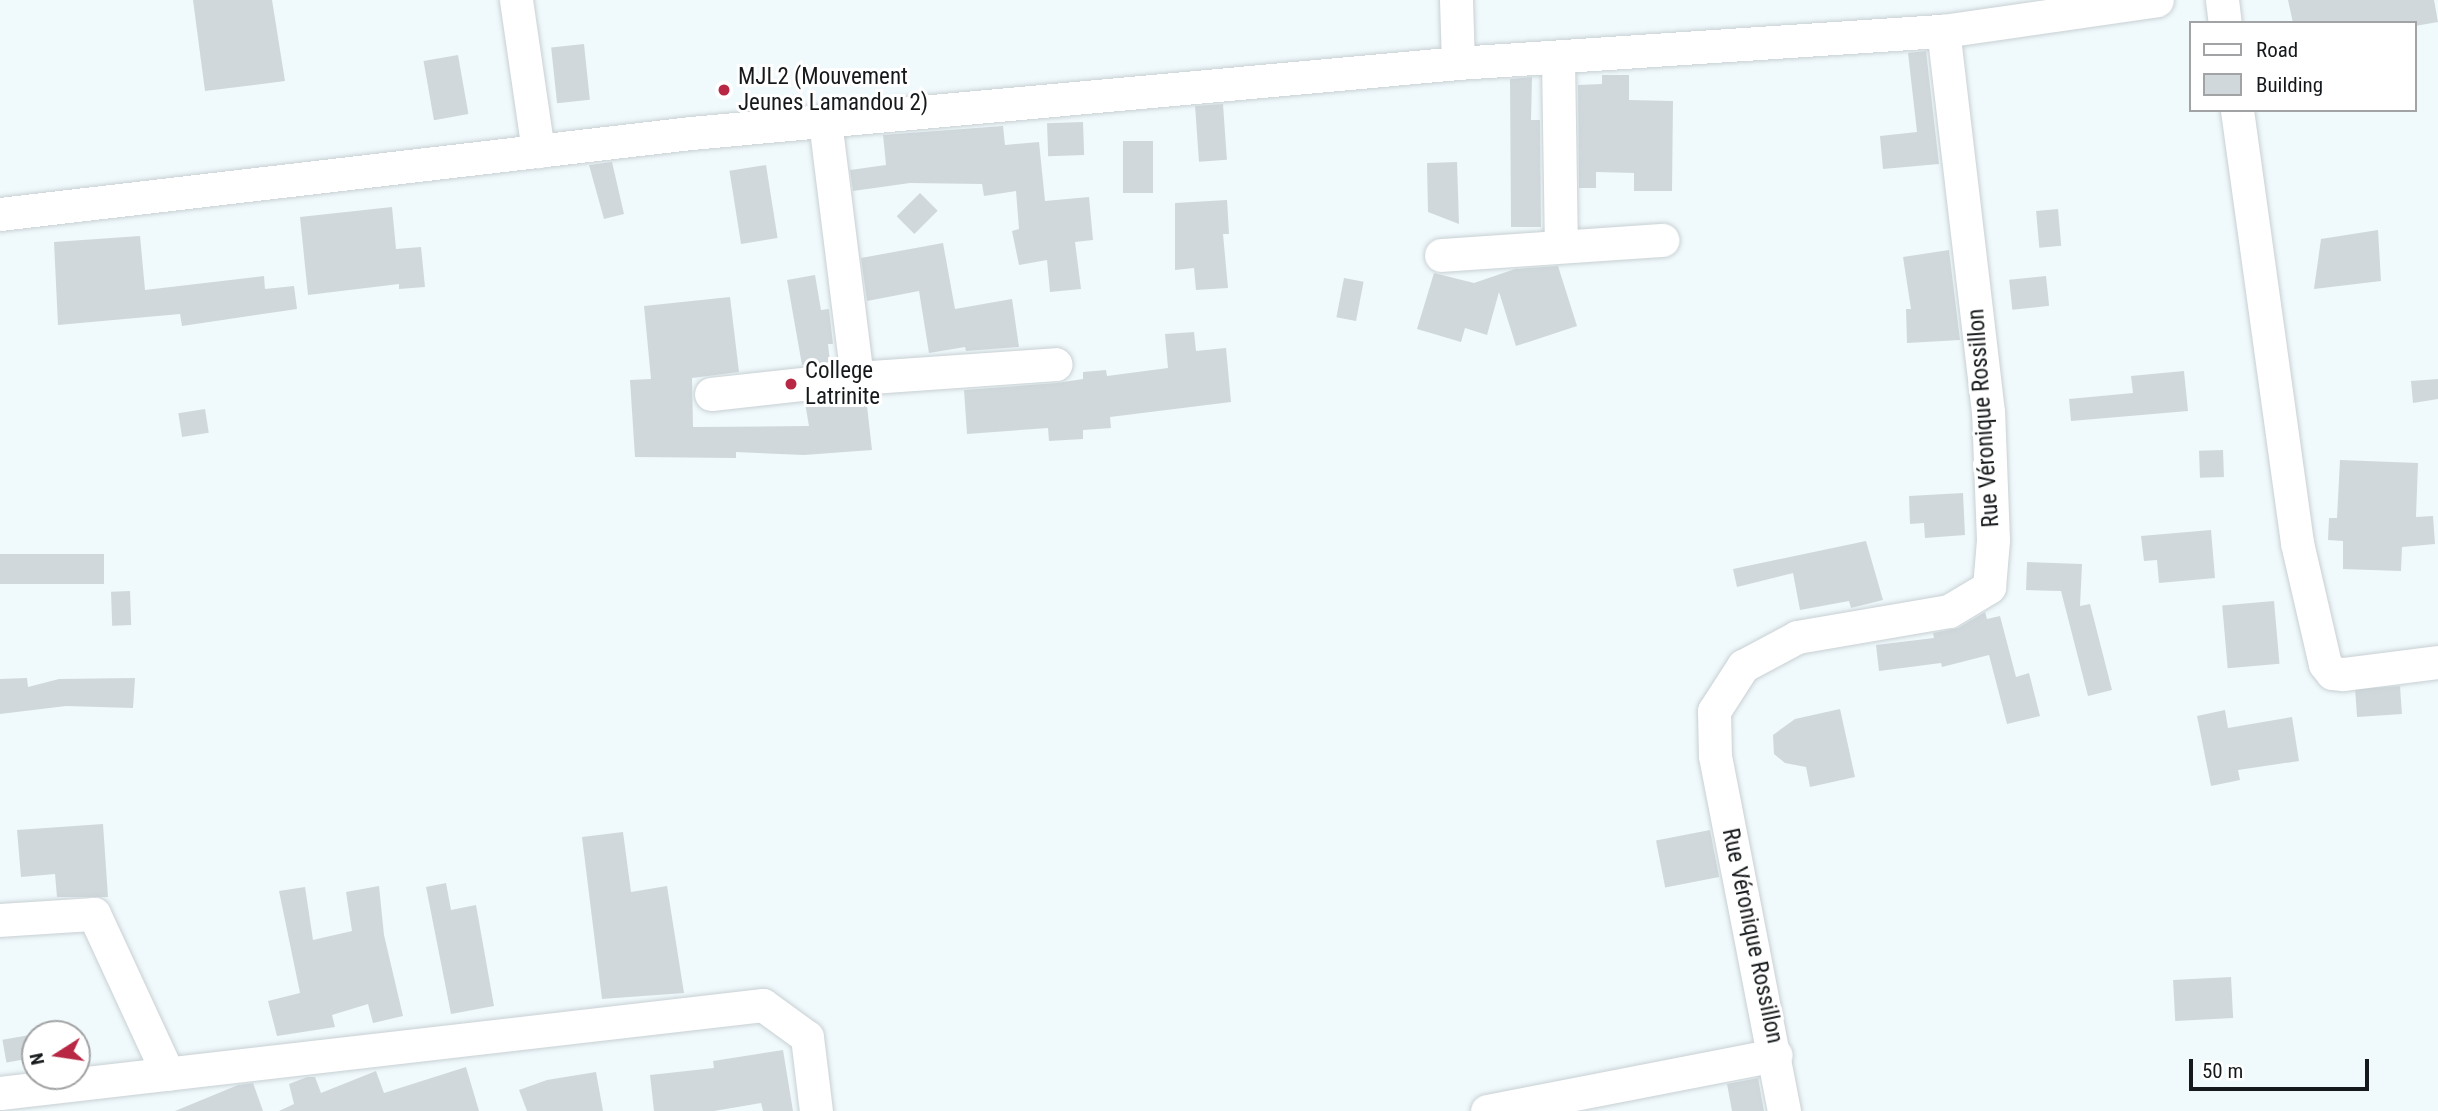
<!DOCTYPE html>
<html>
<head>
<meta charset="utf-8">
<style>
	body { margin:0 }
	#map { position:relative; width:2438px; height:1111px; overflow:hidden; background:#f0f9fc; font-family:"Roboto Condensed",sans-serif }
	div>[style] { position:absolute }
	[style*='--x'] { left:calc(var(--x)*1px); top:calc(var(--y)*1px); width:calc(var(--w)*1px); rotate:calc(var(--a)*1deg) }
	.building>* { inset:0; background:#d0d8dc; transform-origin:0 0 }
	.roads { filter:drop-shadow(0 0 2px #c8d0d3) drop-shadow(0 0 2px #c8d0d3) }
	.minor>* { height:33px; margin:-16.5px; padding:0 16.5px; transform-origin:16.5px; border-radius:16.5px; background:#fff }
	.dots>* { width:19px; height:19px; translate:-50% -50%; box-sizing:border-box; border:4px solid #fff; border-radius:50% }
	span { translate:-50% -50%; white-space:nowrap; text-align:center; line-height:1.15; -webkit-text-stroke:6px #fff; paint-order:stroke }
	.poi-label { font-size:23px; color:#16191b }
	.left { translate:0 -50%; text-align:left }
	.street-label { font-size:23px; color:#16191b }
	.legend { position:absolute; left:2189px; top:21px; width:228px; height:91px; box-sizing:border-box; background:#fff; border:2px solid #a2a3a4; margin:0; padding:9px 12px; list-style:none; font-size:21px; color:#16191b }
	.legend li { display:flex; align-items:center; gap:14px; height:35px }
	.legend b { width:35px; border:2px solid #a2a3a4 }
	.north { position:absolute; left:21px; top:1020px; width:70px; height:70px; box-sizing:border-box; background:#fff; border:2px solid #a2a3a4; border-radius:50%; rotate:258deg; font-size:19px; font-weight:700; line-height:28px; text-align:center; color:#16191b }
	.north::after { content:''; display:block; margin:auto; width:24px; height:32px; background:#b82744; clip-path:polygon(50% 0,100% 100%,50% 72%,0 100%) }
	.scale { position:absolute; left:2189px; top:1059px; width:180px; height:32px; box-sizing:border-box; border:4px solid #16191b; border-top:0; padding-left:9px; font-size:21px; line-height:24px; white-space:nowrap; color:#16191b; -webkit-text-stroke:5px #fff; paint-order:stroke }
</style>
</head>
<body>
<div id="map">
	<div class="building">
		<div style="clip-path:polygon(193px 0,272px 0,285px 81px,205px 91px)"></div>
		<div style="clip-path:polygon(2288px 0,2434px 0,2438px 22px,2415px 26px,2293px 23px)"></div>
		<div style="left:584px;top:44px;width:56px;height:33px;rotate:84deg"></div>
		<div style="clip-path:polygon(1926px 51px,1939px 164px,1883px 169px,1880px 136px,1917px 132px,1908px 53px)"></div>
		<div style="left:458px;top:55px;width:60px;height:35px;rotate:80deg"></div>
		<div style="clip-path:polygon(1602px 75px,1629px 75px,1629px 100px,1673px 101px,1672px 191px,1634px 191px,1634px 173px,1596px 172px,1596px 188px,1579px 188px,1578px 85px,1602px 84px)"></div>
		<div style="clip-path:polygon(1532px 77px,1531px 120px,1540px 120px,1541px 227px,1511px 227px,1510px 79px)"></div>
		<div style="left:1223px;top:104px;width:56px;height:28px;rotate:86deg"></div>
		<div style="left:1083px;top:122px;width:33px;height:36px;rotate:88deg"></div>
		<div style="clip-path:polygon(1003px 126px,1005px 145px,1039px 142px,1045px 201px,1089px 197px,1093px 240px,1075px 242px,1081px 289px,1050px 292px,1047px 260px,1019px 265px,1012px 231px,1019px 229px,1016px 191px,984px 196px,982px 184px,910px 183px,853px 191px,850px 170px,886px 165px,883px 135px)"></div>
		<div style="left:1123px;top:141px;width:30px;height:52px"></div>
		<div style="clip-path:polygon(612px 162px,624px 214px,604px 219px,589px 165px)"></div>
		<div style="clip-path:polygon(1457px 162px,1459px 224px,1428px 212px,1427px 163px)"></div>
		<div style="left:766px;top:165px;width:74px;height:37px;rotate:81deg"></div>
		<div style="left:920px;top:193px;width:25px;height:33px;rotate:45deg"></div>
		<div style="clip-path:polygon(1227px 200px,1229px 234px,1223px 234px,1228px 288px,1196px 290px,1194px 268px,1175px 270px,1175px 203px)"></div>
		<div style="clip-path:polygon(392px 207px,396px 249px,421px 247px,425px 287px,399px 289px,399px 284px,308px 295px,300px 217px)"></div>
		<div style="left:2058px;top:209px;width:37px;height:22px;rotate:85deg"></div>
		<div style="clip-path:polygon(2378px 230px,2381px 281px,2314px 289px,2321px 239px)"></div>
		<div style="clip-path:polygon(140px 236px,145px 290px,264px 276px,265px 289px,294px 286px,297px 309px,182px 326px,180px 314px,58px 325px,54px 242px)"></div>
		<div style="clip-path:polygon(943px 243px,955px 309px,1012px 299px,1019px 347px,966px 351px,965px 347px,929px 353px,919px 291px,867px 301px,861px 258px)"></div>
		<div style="clip-path:polygon(1949px 250px,1960px 340px,1907px 343px,1906px 309px,1911px 309px,1903px 257px)"></div>
		<div style="clip-path:polygon(1558px 266px,1577px 326px,1516px 346px,1499px 292px,1487px 335px,1465px 328px,1461px 342px,1417px 329px,1434px 273px,1474px 283px,1515px 269px)"></div>
		<div style="clip-path:polygon(815px 275px,821px 310px,829px 309px,833px 344px,828px 344px,830px 362px,802px 365px,787px 280px)"></div>
		<div style="left:2046px;top:276px;width:30px;height:37px;rotate:84deg"></div>
		<div style="left:1344px;top:278px;width:20px;height:40px;rotate:11deg"></div>
		<div style="clip-path:polygon(730px 297px,739px 372px,692px 378px,693px 427px,809px 426px,805px 403px,866px 397px,872px 450px,804px 455px,736px 452px,736px 458px,635px 457px,630px 380px,651px 379px,644px 306px)"></div>
		<div style="clip-path:polygon(1194px 332px,1196px 351px,1226px 348px,1231px 402px,1110px 417px,1111px 428px,1083px 430px,1083px 439px,1049px 441px,1048px 428px,967px 434px,964px 390px,1057px 383px,1083px 379px,1083px 372px,1106px 370px,1107px 376px,1168px 368px,1165px 334px)"></div>
		<div style="clip-path:polygon(2184px 371px,2188px 411px,2071px 421px,2069px 399px,2133px 393px,2131px 376px)"></div>
		<div style="clip-path:polygon(2438px 379px,2438px 399px,2413px 403px,2411px 381px)"></div>
		<div style="left:205px;top:409px;width:24px;height:27px;rotate:81deg"></div>
		<div style="left:2223px;top:450px;width:27px;height:24px;rotate:88deg"></div>
		<div style="clip-path:polygon(2340px 460px,2418px 463px,2416px 517px,2433px 516px,2435px 544px,2402px 547px,2401px 571px,2343px 569px,2343px 541px,2328px 540px,2329px 518px,2337px 518px)"></div>
		<div style="clip-path:polygon(1963px 493px,1965px 535px,1925px 538px,1924px 523px,1910px 524px,1909px 496px)"></div>
		<div style="clip-path:polygon(2211px 530px,2215px 578px,2159px 583px,2157px 560px,2144px 561px,2141px 536px)"></div>
		<div style="clip-path:polygon(1866px 541px,1883px 600px,1851px 608px,1849px 601px,1800px 610px,1793px 573px,1737px 587px,1733px 569px)"></div>
		<div style="left:104px;top:554px;width:30px;height:104px;rotate:90deg"></div>
		<div style="clip-path:polygon(2027px 562px,2082px 564px,2080px 606px,2090px 604px,2112px 690px,2088px 696px,2061px 591px,2026px 590px)"></div>
		<div style="left:130px;top:591px;width:34px;height:19px;rotate:88deg"></div>
		<div style="left:2274px;top:601px;width:63px;height:52px;rotate:85deg"></div>
		<div style="clip-path:polygon(1985px 612px,1987px 619px,2000px 616px,2016px 677px,2029px 673px,2040px 716px,2007px 724px,1989px 655px,1942px 667px,1941px 663px,1879px 671px,1876px 645px,1934px 638px,1933px 633px,1958px 628px)"></div>
		<div style="clip-path:polygon(27px 678px,28px 687px,59px 679px,135px 678px,133px 708px,66px 706px,0 714px,0 679px)"></div>
		<div style="left:2400px;top:686px;width:28px;height:45px;rotate:86deg"></div>
		<div style="clip-path:polygon(1840px 709px,1855px 777px,1810px 787px,1806px 767px,1785px 763px,1774px 754px,1773px 735px,1795px 719px)"></div>
		<div style="clip-path:polygon(2225px 710px,2228px 728px,2292px 717px,2299px 761px,2238px 770px,2240px 780px,2211px 786px,2197px 716px)"></div>
		<div style="clip-path:polygon(103px 824px,108px 897px,57px 897px,55px 874px,21px 877px,17px 830px)"></div>
		<div style="left:1710px;top:830px;width:48px;height:55px;rotate:79deg"></div>
		<div style="clip-path:polygon(623px 832px,631px 892px,667px 886px,684px 993px,602px 999px,582px 837px)"></div>
		<div style="clip-path:polygon(446px 883px,451px 910px,476px 905px,494px 1006px,451px 1014px,426px 887px)"></div>
		<div style="clip-path:polygon(379px 886px,384px 935px,403px 1016px,373px 1023px,368px 1004px,332px 1015px,335px 1027px,277px 1036px,268px 1001px,300px 993px,279px 891px,305px 887px,313px 940px,352px 931px,346px 892px)"></div>
		<div style="left:2231px;top:977px;width:41px;height:58px;rotate:87deg"></div>
		<div style="left:30px;top:1035px;width:23px;height:28px;rotate:80deg"></div>
		<div style="clip-path:polygon(783px 1050px,793px 1111px,763px 1111px,761px 1103px,714px 1111px,654px 1111px,650px 1075px,714px 1068px,713px 1061px)"></div>
		<div style="clip-path:polygon(466px 1067px,479px 1111px,279px 1111px,294px 1104px,289px 1084px,307px 1077px,315px 1077px,321px 1093px,376px 1071px,384px 1093px)"></div>
		<div style="clip-path:polygon(596px 1072px,603px 1111px,527px 1111px,519px 1090px,547px 1080px)"></div>
		<div style="clip-path:polygon(1758px 1078px,1764px 1111px,1732px 1111px,1727px 1084px)"></div>
		<div style="clip-path:polygon(253px 1083px,263px 1111px,175px 1111px,238px 1085px)"></div>
	</div>
	<div class="roads">
		<div class="minor">
			<div style="--x:516;--y:0;--w:153;--a:81.7"></div>
			<div style="--x:1456;--y:0;--w:63;--a:88.2"></div>
			<div style="--x:2222;--y:0;--w:23;--a:83"></div>
			<div style="--x:1558;--y:59;--w:187;--a:89.1"></div>
			<div style="--x:2237;--y:110;--w:437;--a:82.1"></div>
			<div style="--x:2297;--y:543;--w:124;--a:77"></div>
			<div style="--x:2325;--y:664;--w:11;--a:52"></div>
			<div style="--x:2332;--y:673;--w:11;--a:5"></div>
			<div style="--x:2343;--y:674;--w:96;--a:-7.2"></div>
			<div style="--x:825;--y:121;--w:259;--a:82.9"></div>
			<div style="--x:0;--y:214;--w:696;--a:-6.69"></div>
			<div style="--x:691;--y:133;--w:770;--a:-5.21"></div>
			<div style="--x:1458;--y:63;--w:486;--a:-3.8"></div>
			<div style="--x:1943;--y:31;--w:216;--a:-8.2"></div>
			<div style="--x:1441;--y:255;--w:222;--a:-3.9"></div>
			<div style="--x:711;--y:394;--w:147;--a:-6.3"></div>
			<div style="--x:857;--y:378;--w:199;--a:-4"></div>
			<div style="--x:0;--y:920;--w:94;--a:-3.7"></div>
			<div style="--x:94;--y:914;--w:176;--a:65.2"></div>
			<div style="--x:0;--y:1093;--w:768;--a:-6.58"></div>
			<div style="--x:763;--y:1005;--w:54;--a:36"></div>
			<div style="--x:807;--y:1037;--w:75;--a:83.1"></div>
			<div style="--x:1487;--y:1111;--w:294;--a:-11"></div>
			<div style="--x:1784;--y:1111;--w:362;--a:-101"></div>
			<div style="--x:1715;--y:756;--w:45;--a:-91.3"></div>
			<div style="--x:1714;--y:711;--w:54;--a:-57.2"></div>
			<div style="--x:1743;--y:666;--w:61;--a:-28.2"></div>
			<div style="--x:1797;--y:637;--w:154;--a:-9.7"></div>
			<div style="--x:1949;--y:611;--w:47;--a:-31"></div>
			<div style="--x:1989;--y:587;--w:47;--a:-85.1"></div>
			<div style="--x:1993;--y:540;--w:128;--a:-92.2"></div>
			<div style="--x:1988;--y:412;--w:384;--a:-96.7"></div>
		</div>
	</div>
	<div class="dots">
		<div style="left:724px;top:90px;background:#b82744"></div>
		<div style="left:791px;top:384px;background:#b82744"></div>
	</div>
	<div class="poi-label">
		<span class="left" style="left:738px;top:90px">MJL2 (Mouvement<br>Jeunes Lamandou 2)</span>
		<span class="left" style="left:805px;top:384px">College<br>Latrinite</span>
	</div>
	<div class="street-label">
		<span style="left:1984px;top:418px;rotate:-94deg">Rue Véronique Rossillon</span>
		<span style="left:1752px;top:936px;rotate:78deg">Rue Véronique Rossillon</span>
	</div>
	<ul class="legend">
	<li><b style="height:9px;background:#fff"></b>Road</li>
	<li><b style="height:19px;background:#d0d8dc"></b>Building</li>
	</ul>
	<div class="north">N</div>
	<div class="scale">50 m</div>
</div>
</body>
</html>
